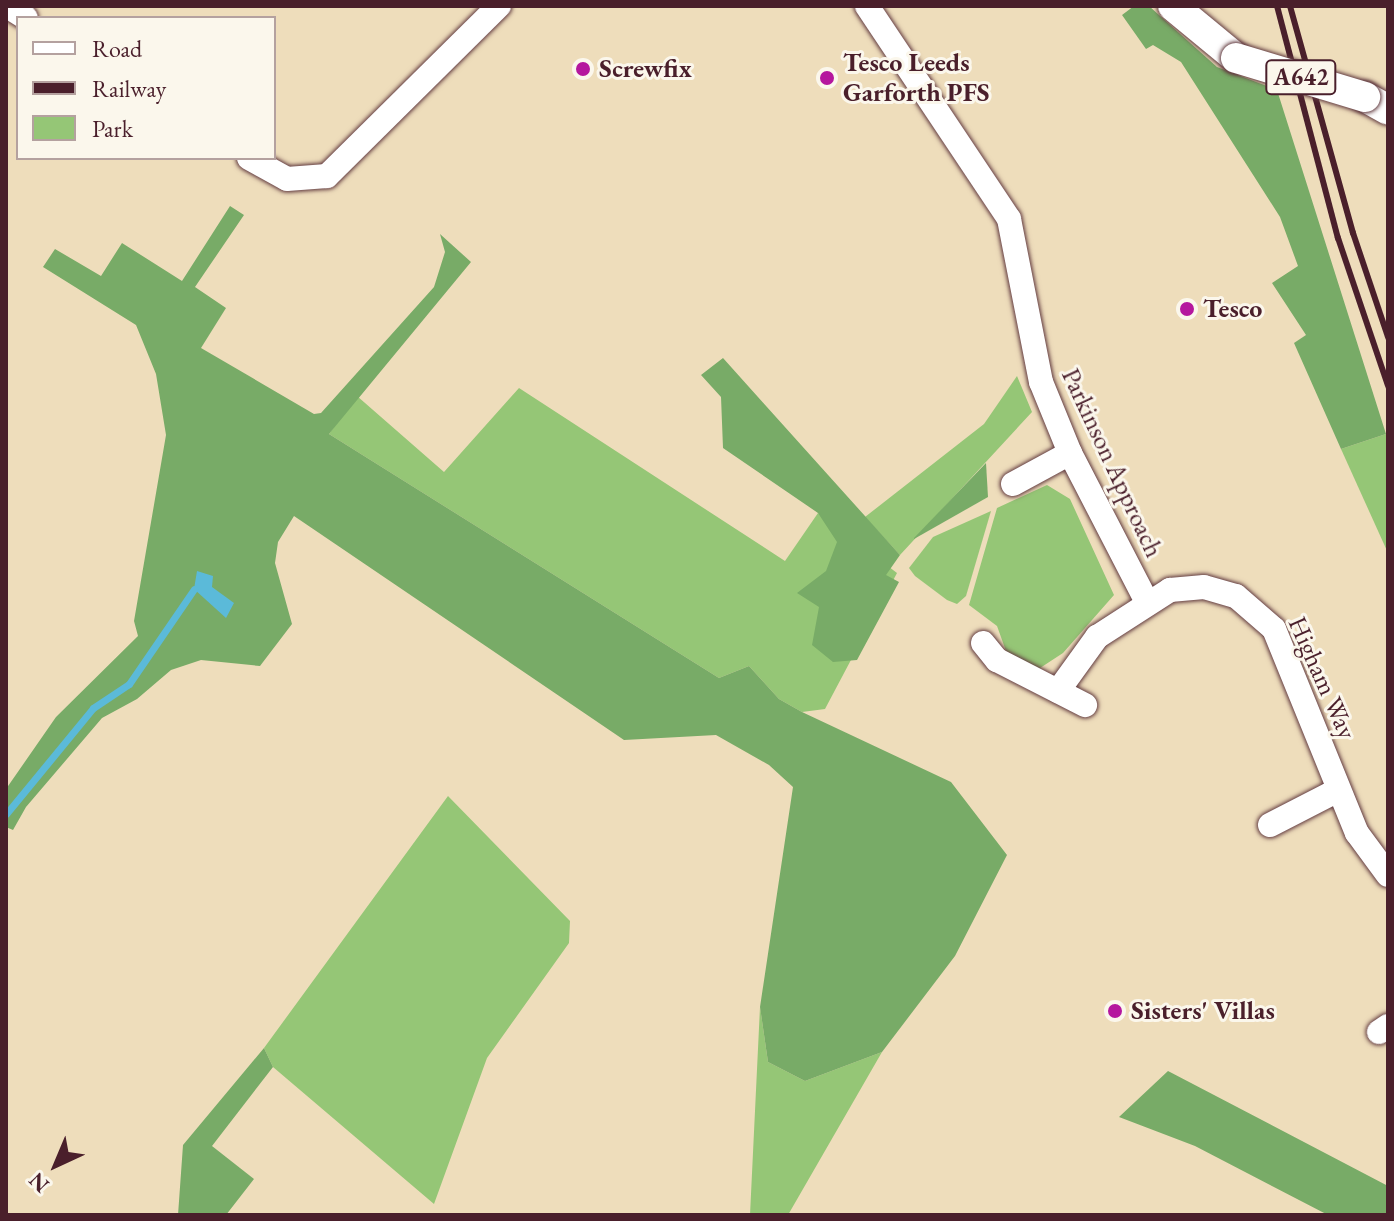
<!DOCTYPE html>
<html>
<head>
<meta charset="utf-8">
<style>
	body { margin:0 }
	#map { position:relative; width:1394px; height:1221px; overflow:hidden; background:#edb; font-family:"EB Garamond",serif }
	div>[style] { position:absolute }
	[style*='--x'] { left:calc(var(--x)*1px); top:calc(var(--y)*1px); width:calc(var(--w)*1px); rotate:calc(var(--a)*1deg) }
	.green>* { inset:0; background:#95c676 }
	.forest>* { inset:0; background:#78ab67 }
	.water>* { inset:0; background:#5bbad9 }
	.stream>* { height:7px; margin:-3.5px; padding:0 3.5px; transform-origin:3.5px; border-radius:3.5px; background:#5bbad9 }
	.roads { filter:drop-shadow(0 0 2px #633c41) drop-shadow(0 0 2px #633c41) }
	.minor>* { height:24px; margin:-12px; padding:0 12px; transform-origin:12px; border-radius:12px; background:#fff }
	.major>* { height:30px; margin:-15px; padding:0 15px; transform-origin:15px; border-radius:15px; background:#fff }
	.rail>* { height:6px; margin:-3px; padding:0 3px; transform-origin:3px; border-radius:3px; background:#4a1f2b }
	.bridges { filter:drop-shadow(0 0 2px #633c41) drop-shadow(0 0 2px #633c41) }
	.major-bridge>* { height:30px; margin:-15px; padding:0 15px; transform-origin:15px; border-radius:15px; background:#fff }
	.dots>* { width:22px; height:22px; translate:-50% -50%; box-sizing:border-box; border:4px solid #fbf7ec; border-radius:50% }
	span { translate:-50% -50%; white-space:nowrap; text-align:center; line-height:1.15; -webkit-text-stroke:6px #fbf7ec; paint-order:stroke }
	.shield-label span { padding:2px 6px; background:#fbf7ec; border:2px solid; border-radius:6px; -webkit-text-stroke-width:0 }
	.shield-label { font-size:24px; color:#4a1f2b; font-weight:700 }
	.poi-label { font-size:26px; color:#4a1f2b; font-weight:700 }
	.left { translate:0 -50%; text-align:left }
	.street-label { font-size:26px; color:#4a1f2b }
	.frame { position:absolute; inset:0; border:8px solid #4a1f2b; pointer-events:none }
	.legend { position:absolute; left:16px; top:16px; width:260px; height:144px; box-sizing:border-box; background:#fbf7ec; border:2px solid #b4a19f; margin:0; padding:10px 14px; list-style:none; font-size:24px; color:#4a1f2b }
	.legend li { display:flex; align-items:center; gap:16px; height:40px }
	.legend b { width:40px; border:2px solid #b4a19f }
	.north { position:absolute; left:16px; top:1125px; width:80px; height:80px; -webkit-text-stroke:6px #fbf7ec; paint-order:stroke; rotate:224deg; font-size:22px; font-weight:700; line-height:32px; text-align:center; color:#4a1f2b }
	.north::after { content:''; display:block; margin:auto; width:28px; height:36px; background:#4a1f2b; clip-path:polygon(50% 0,100% 100%,50% 72%,0 100%) }
</style>
</head>
<body>
<div id="map">
	<div class="green">
		<div style="clip-path:polygon(1017px 376px,1032px 412px,900px 555px,865px 517px,984px 424px)"></div>
		<div style="clip-path:polygon(519px 388px,785px 561px,818px 513px,897px 573px,825px 709px,802px 712px,779px 699px,749px 666px,719px 678px,329px 434px,357px 396px,444px 472px)"></div>
		<div style="clip-path:polygon(1386px 434px,1388px 439px,1388px 553px,1341px 449px)"></div>
		<div style="clip-path:polygon(1047px 485px,1070px 499px,1114px 595px,1063px 653px,1037px 670px,1006px 651px,997px 626px,969px 605px,997px 508px)"></div>
		<div style="clip-path:polygon(991px 511px,966px 596px,957px 604px,947px 600px,915px 576px,909px 568px,933px 537px)"></div>
		<div style="clip-path:polygon(448px 796px,570px 921px,569px 943px,487px 1058px,434px 1204px,273px 1067px,264px 1048px)"></div>
		<div style="clip-path:polygon(760px 1007px,768px 1062px,805px 1081px,882px 1052px,788px 1215px,750px 1215px)"></div>
	</div>
	<div class="forest">
		<div style="clip-path:polygon(1134px 6px,1149px 6px,1217px 67px,1277px 90px,1386px 434px,1341px 449px,1294px 343px,1306px 335px,1272px 283px,1298px 266px,1280px 217px,1181px 62px,1153px 45px,1146px 49px,1122px 15px)"></div>
		<div style="clip-path:polygon(230px 206px,244px 215px,195px 287px,226px 308px,201px 348px,314px 414px,321px 413px,434px 287px,445px 252px,440px 234px,471px 262px,329px 434px,719px 678px,749px 666px,779px 699px,802px 712px,951px 782px,1007px 855px,955px 956px,882px 1052px,805px 1081px,768px 1062px,760px 1007px,793px 787px,769px 765px,716px 735px,624px 740px,294px 516px,278px 542px,275px 563px,292px 624px,260px 666px,201px 660px,171px 670px,137px 699px,102px 718px,26px 807px,13px 830px,6px 827px,6px 789px,56px 717px,138px 636px,134px 621px,166px 435px,156px 374px,136px 325px,43px 267px,55px 249px,101px 276px,122px 243px,182px 281px)"></div>
		<div style="clip-path:polygon(723px 358px,900px 555px,886px 575px,899px 582px,857px 660px,833px 662px,812px 645px,819px 607px,797px 593px,826px 571px,837px 542px,818px 513px,723px 448px,721px 397px,701px 375px)"></div>
		<div style="clip-path:polygon(986px 463px,988px 497px,914px 539px,914px 538px)"></div>
		<div style="clip-path:polygon(264px 1048px,273px 1067px,212px 1146px,254px 1179px,226px 1215px,178px 1215px,183px 1145px)"></div>
		<div style="clip-path:polygon(1168px 1071px,1388px 1186px,1388px 1215px,1328px 1215px,1195px 1146px,1119px 1117px)"></div>
	</div>
	<div class="water">
		<div style="clip-path:polygon(197px 571px,213px 576px,212px 587px,234px 603px,226px 618px,194px 589px)"></div>
	</div>
	<div class="stream">
		<div style="--x:6;--y:814;--w:137;--a:-50.6"></div>
		<div style="--x:93;--y:708;--w:43;--a:-33.7"></div>
		<div style="--x:129;--y:684;--w:115;--a:-55.6"></div>
	</div>
	<div class="roads">
		<div class="minor">
			<div style="--x:7;--y:6;--w:22;--a:32"></div>
			<div style="--x:867;--y:6;--w:256;--a:56.3"></div>
			<div style="--x:1009;--y:219;--w:166;--a:78.9"></div>
			<div style="--x:1041;--y:382;--w:77;--a:67.8"></div>
			<div style="--x:1070;--y:453;--w:168;--a:62.7"></div>
			<div style="--x:249;--y:158;--w:43;--a:28.9"></div>
			<div style="--x:287;--y:179;--w:40;--a:-4.3"></div>
			<div style="--x:327;--y:176;--w:242;--a:-44.7"></div>
			<div style="--x:1013;--y:484;--w:65;--a:-28.5"></div>
			<div style="--x:983;--y:643;--w:22;--a:51"></div>
			<div style="--x:997;--y:660;--w:99;--a:27.1"></div>
			<div style="--x:1058;--y:691;--w:67;--a:-54.2"></div>
			<div style="--x:1097;--y:637;--w:87;--a:-32.8"></div>
			<div style="--x:1170;--y:590;--w:34;--a:-5"></div>
			<div style="--x:1204;--y:587;--w:33;--a:16"></div>
			<div style="--x:1236;--y:596;--w:50;--a:41"></div>
			<div style="--x:1274;--y:629;--w:220;--a:67.9"></div>
			<div style="--x:1357;--y:833;--w:52;--a:53.6"></div>
			<div style="--x:1270;--y:825;--w:76;--a:-27.2"></div>
			<div style="--x:1379;--y:1032;--w:11;--a:-34"></div>
		</div>
		<div class="major">
			<div style="--x:1173;--y:6;--w:82;--a:39.5"></div>
			<div style="--x:1365;--y:97;--w:26;--a:29"></div>
		</div>
	</div>
	<div class="rail">
		<div style="--x:1277;--y:6;--w:240;--a:75.3"></div>
		<div style="--x:1338;--y:238;--w:156;--a:71.3"></div>
		<div style="--x:1290;--y:6;--w:236;--a:74.5"></div>
		<div style="--x:1353;--y:233;--w:110;--a:71.4"></div>
	</div>
	<div class="bridges">
		<div class="major-bridge">
			<div style="--x:1236;--y:58;--w:135;--a:16.8"></div>
		</div>
	</div>
	<div class="dots">
		<div style="left:583px;top:69px;background:#b5179e"></div>
		<div style="left:827px;top:78px;background:#b5179e"></div>
		<div style="left:1187px;top:309px;background:#b5179e"></div>
		<div style="left:1115px;top:1011px;background:#b5179e"></div>
	</div>
	<div class="shield-label">
		<span style="left:1301px;top:77px">A642</span>
	</div>
	<div class="poi-label">
		<span class="left" style="left:843px;top:78px">Tesco Leeds<br>Garforth PFS</span>
		<span class="left" style="left:599px;top:69px">Screwfix</span>
		<span class="left" style="left:1203px;top:309px">Tesco</span>
		<span class="left" style="left:1131px;top:1011px">Sisters' Villas</span>
	</div>
	<div class="street-label">
		<span style="left:1112px;top:463px;rotate:65deg">Parkinson Approach</span>
		<span style="left:1322px;top:678px;rotate:66deg">Higham Way</span>
	</div>
	<div class="frame"></div>
	<ul class="legend">
	<li><b style="height:10px;background:#fff"></b>Road</li>
	<li><b style="height:10px;background:#4a1f2b"></b>Railway</li>
	<li><b style="height:22px;background:#95c676"></b>Park</li>
	</ul>
	<div class="north">N</div>
</div>
</body>
</html>
